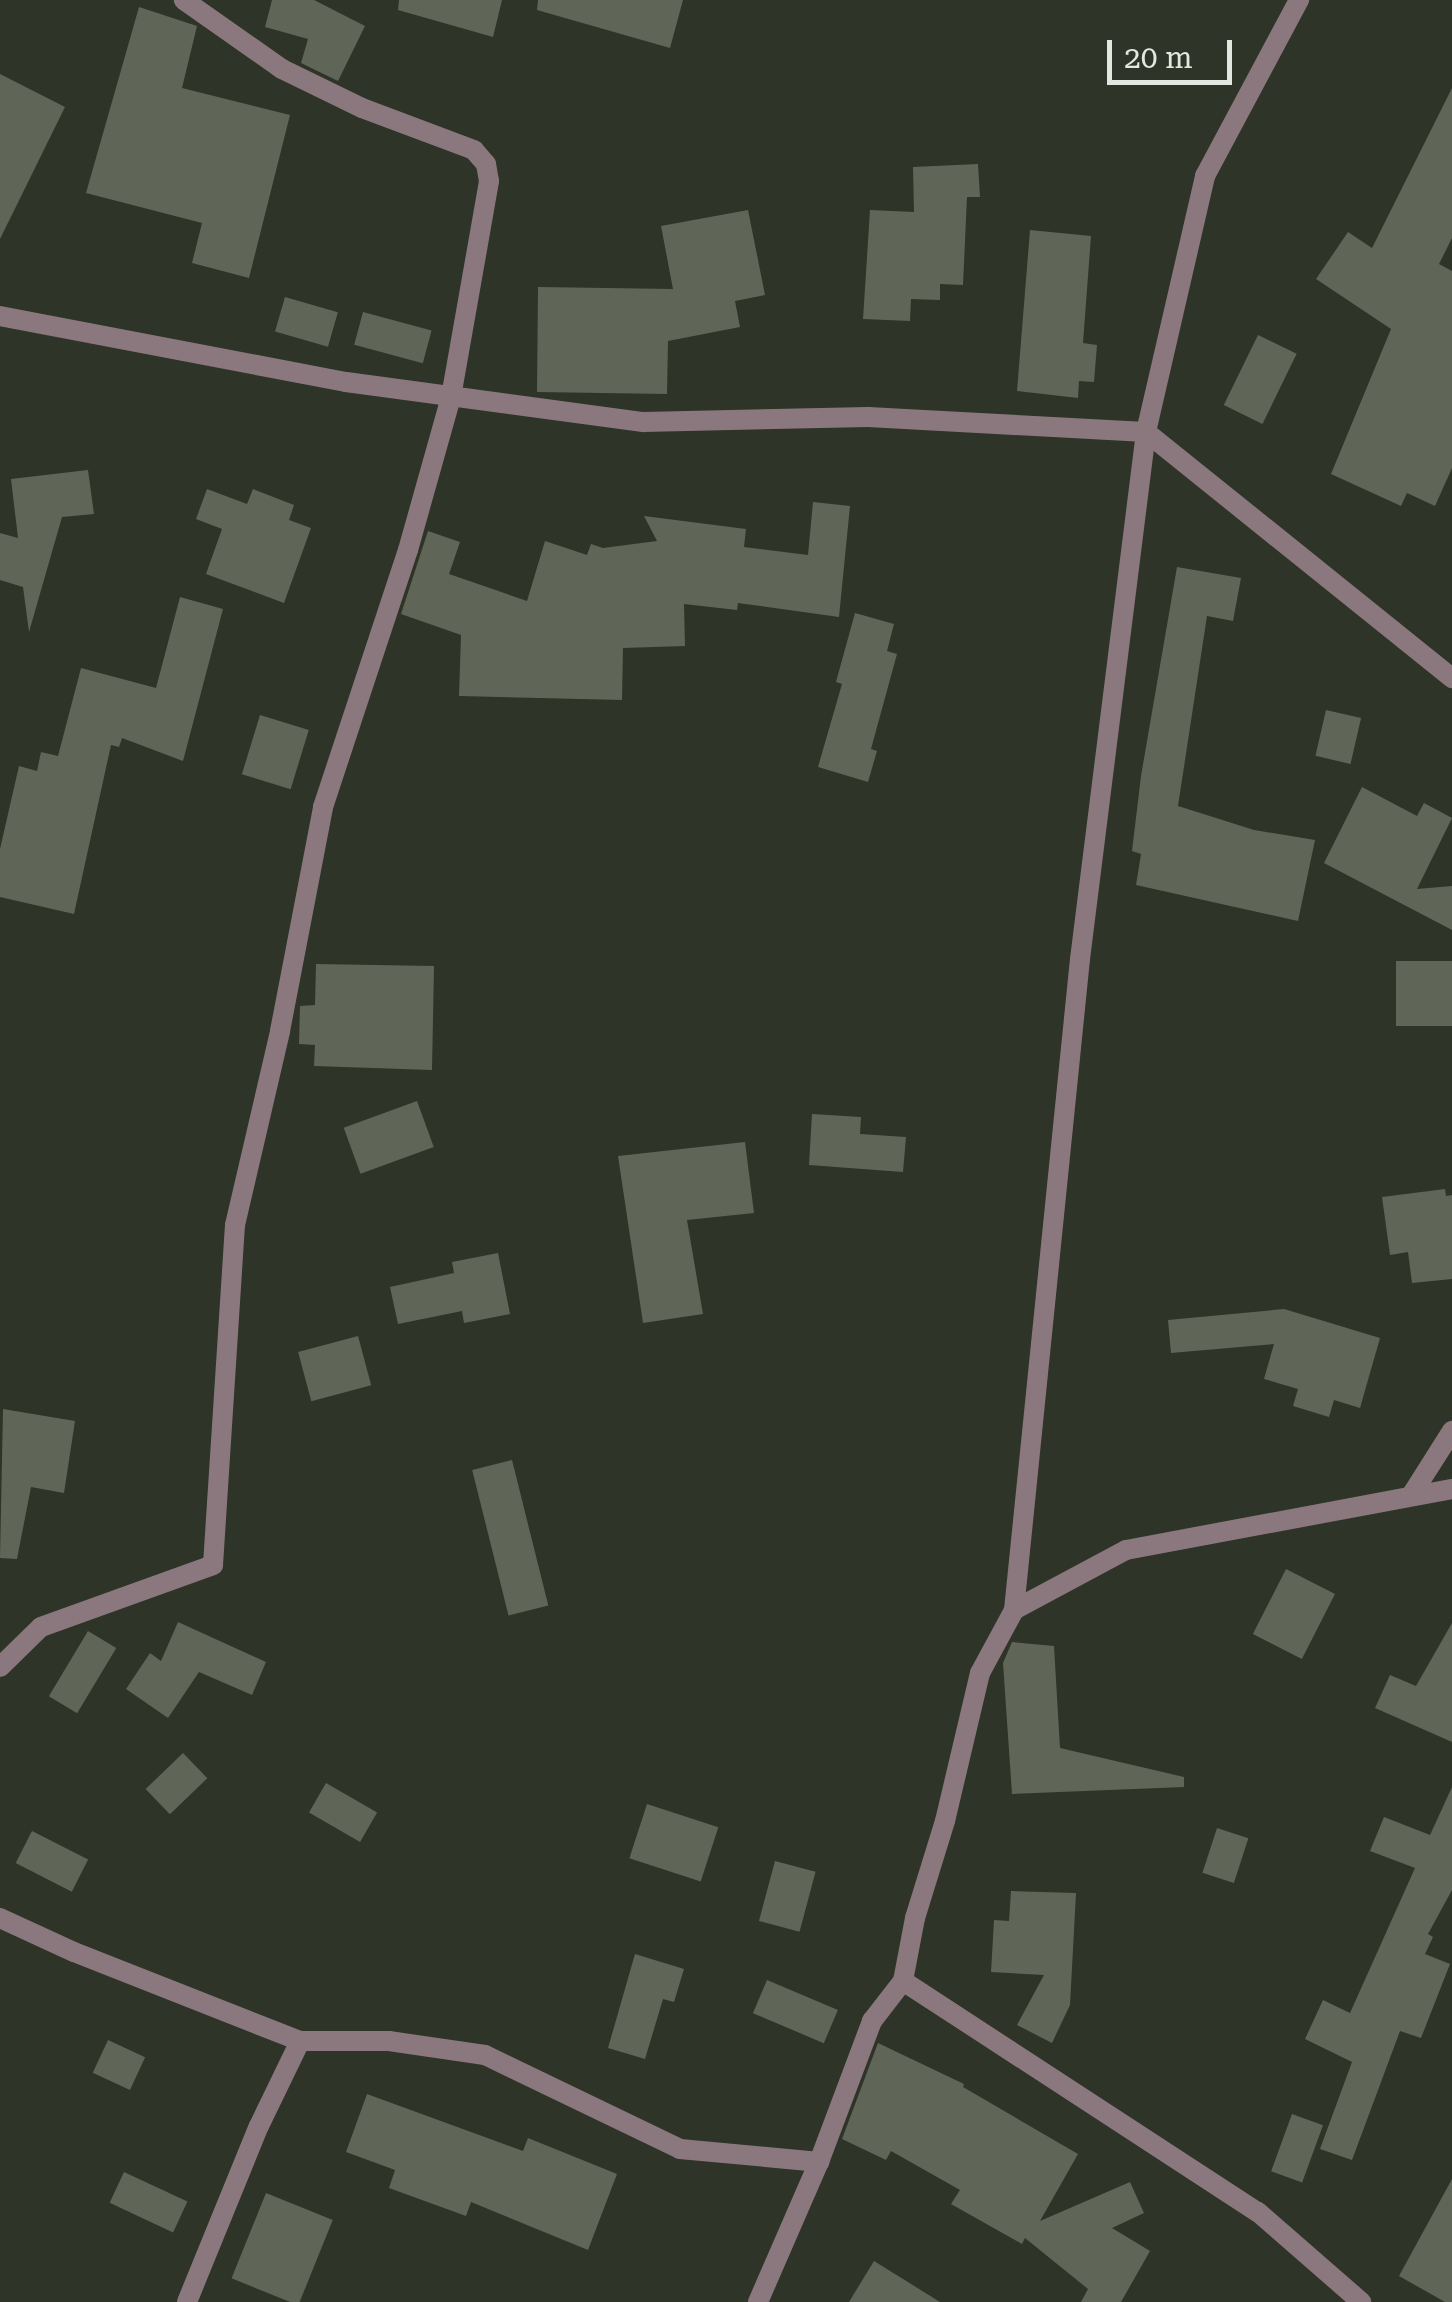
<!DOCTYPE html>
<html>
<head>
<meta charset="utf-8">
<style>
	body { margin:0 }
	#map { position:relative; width:1452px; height:2302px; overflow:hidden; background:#2e3427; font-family:"Roboto Serif",serif }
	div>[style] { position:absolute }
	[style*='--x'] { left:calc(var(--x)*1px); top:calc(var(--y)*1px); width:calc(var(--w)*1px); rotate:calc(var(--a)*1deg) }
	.building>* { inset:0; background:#5f6657; transform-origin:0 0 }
	.street>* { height:20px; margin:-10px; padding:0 10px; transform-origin:10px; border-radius:10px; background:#8b787e }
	span { translate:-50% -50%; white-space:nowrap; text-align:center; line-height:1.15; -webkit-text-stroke:10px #2e3427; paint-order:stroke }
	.scale { position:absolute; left:1107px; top:40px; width:125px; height:45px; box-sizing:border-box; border:5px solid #e3e7df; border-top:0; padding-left:12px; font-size:30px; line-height:35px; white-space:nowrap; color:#e3e7df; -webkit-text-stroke:8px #2e3427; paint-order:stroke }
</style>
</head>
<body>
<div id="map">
	<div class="building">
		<div style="clip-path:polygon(272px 0,314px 0,365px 26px,338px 81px,301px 63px,308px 39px,265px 27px)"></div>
		<div style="clip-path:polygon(399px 0,502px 0,493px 37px,398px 10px)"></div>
		<div style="clip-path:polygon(538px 0,683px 0,670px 48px,537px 10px)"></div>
		<div style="clip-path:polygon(139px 7px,197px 26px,182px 88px,290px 115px,249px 278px,192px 263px,202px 223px,86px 193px)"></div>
		<div style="clip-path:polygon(0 74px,65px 107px,0 239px)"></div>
		<div style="clip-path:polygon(1452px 88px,1452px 238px,1439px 264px,1452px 271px,1452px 468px,1435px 506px,1407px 493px,1401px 506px,1331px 474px,1391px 329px,1316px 279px,1348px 232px,1372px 248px)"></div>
		<div style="clip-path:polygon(978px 164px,980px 197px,967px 197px,963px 285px,940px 284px,940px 300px,911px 299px,910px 321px,863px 319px,870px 210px,914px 212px,913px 167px)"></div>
		<div style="clip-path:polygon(748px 210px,765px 295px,735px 301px,740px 327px,668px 341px,667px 394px,537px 392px,538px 287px,673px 289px,661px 226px)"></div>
		<div style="clip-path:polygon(1030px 230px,1091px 236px,1083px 343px,1097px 345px,1094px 382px,1079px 381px,1078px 398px,1017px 391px)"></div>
		<div style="left:285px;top:297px;width:55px;height:36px;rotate:16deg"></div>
		<div style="left:363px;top:312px;width:71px;height:34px;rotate:15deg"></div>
		<div style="left:1258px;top:335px;width:43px;height:78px;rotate:26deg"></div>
		<div style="clip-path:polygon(88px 470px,94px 514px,62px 517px,29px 632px,23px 587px,0 580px,0 533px,18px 538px,11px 479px)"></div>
		<div style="clip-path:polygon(207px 489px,247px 504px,253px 489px,294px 505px,289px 520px,311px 528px,284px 603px,206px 574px,222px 529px,196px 519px)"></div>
		<div style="clip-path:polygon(813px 502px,850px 506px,839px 617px,738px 603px,737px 610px,684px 604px,685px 646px,623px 648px,622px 700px,459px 696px,461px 635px,401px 614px,428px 531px,460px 542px,449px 574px,527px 601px,545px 541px,587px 555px,591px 544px,603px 548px,657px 541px,644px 516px,746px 529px,744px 547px,808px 555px)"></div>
		<div style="clip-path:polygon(1177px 567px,1241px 578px,1233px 621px,1207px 616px,1178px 806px,1254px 830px,1315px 840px,1298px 921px,1136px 885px,1141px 854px,1132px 851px,1141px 776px)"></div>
		<div style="clip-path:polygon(180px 597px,223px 609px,183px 761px,122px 738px,119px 747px,111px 745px,74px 914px,0 897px,0 849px,19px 766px,37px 771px,41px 752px,58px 756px,81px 668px,156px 688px)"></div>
		<div style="clip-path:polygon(855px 613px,894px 624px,887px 651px,897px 654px,871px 749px,877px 751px,868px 782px,818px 767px,842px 684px,836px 682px)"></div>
		<div style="left:1326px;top:710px;width:36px;height:47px;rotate:13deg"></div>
		<div style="left:260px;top:715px;width:51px;height:62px;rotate:17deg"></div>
		<div style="clip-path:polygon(1362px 787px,1417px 816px,1424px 803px,1452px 818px,1417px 889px,1452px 886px,1452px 930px,1324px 863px)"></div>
		<div style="left:1452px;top:961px;width:65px;height:56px;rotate:90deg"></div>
		<div style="clip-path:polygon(316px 964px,434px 966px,432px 1070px,314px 1066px,315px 1045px,299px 1044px,300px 1006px,315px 1005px)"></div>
		<div style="left:417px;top:1101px;width:49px;height:78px;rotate:70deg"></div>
		<div style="clip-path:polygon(812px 1114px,861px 1117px,860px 1134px,906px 1137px,903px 1172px,809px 1165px)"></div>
		<div style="clip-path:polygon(745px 1142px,754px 1213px,687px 1220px,703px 1314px,643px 1323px,618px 1156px)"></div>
		<div style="clip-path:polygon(1445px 1189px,1446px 1196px,1452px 1195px,1452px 1279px,1412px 1283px,1408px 1252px,1390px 1255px,1382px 1197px)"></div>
		<div style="clip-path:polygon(498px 1253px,510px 1314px,464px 1323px,462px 1311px,398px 1324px,390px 1287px,454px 1273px,452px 1262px)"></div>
		<div style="clip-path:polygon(1284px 1309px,1380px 1338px,1360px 1408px,1334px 1400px,1329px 1417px,1293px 1406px,1298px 1389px,1264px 1379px,1274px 1344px,1171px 1353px,1168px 1320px)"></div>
		<div style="left:358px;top:1336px;width:51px;height:62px;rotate:75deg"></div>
		<div style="clip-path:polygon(3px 1409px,75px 1421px,64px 1493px,31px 1487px,17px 1559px,0 1558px)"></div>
		<div style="left:512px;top:1460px;width:150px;height:41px;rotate:76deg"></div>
		<div style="left:1286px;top:1569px;width:55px;height:73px;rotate:27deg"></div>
		<div style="clip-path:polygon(178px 1622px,266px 1662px,252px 1695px,199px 1672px,168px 1718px,126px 1689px,150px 1653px,161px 1661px)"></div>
		<div style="clip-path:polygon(1452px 1623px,1452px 1742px,1375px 1708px,1390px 1675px,1416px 1686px)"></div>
		<div style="left:88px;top:1631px;width:33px;height:76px;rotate:31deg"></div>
		<div style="clip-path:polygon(1012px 1642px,1054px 1646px,1060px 1748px,1184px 1777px,1184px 1787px,1012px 1794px,1003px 1663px)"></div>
		<div style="left:183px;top:1753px;width:35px;height:52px;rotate:46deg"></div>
		<div style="left:326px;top:1783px;width:59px;height:34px;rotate:30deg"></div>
		<div style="clip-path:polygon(1452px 1787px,1452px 1890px,1428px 1934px,1433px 1937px,1425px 1954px,1450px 1964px,1421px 2038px,1400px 2031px,1352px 2160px,1320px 2149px,1352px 2062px,1305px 2039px,1323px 2000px,1350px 2013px,1415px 1868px,1370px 1851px,1384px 1817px,1430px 1835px)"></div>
		<div style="left:647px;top:1804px;width:75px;height:57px;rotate:18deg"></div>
		<div style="left:1217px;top:1828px;width:33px;height:47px;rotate:18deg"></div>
		<div style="left:32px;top:1831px;width:63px;height:36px;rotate:27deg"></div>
		<div style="left:775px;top:1861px;width:42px;height:62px;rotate:15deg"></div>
		<div style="clip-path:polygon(1011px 1891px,1076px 1893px,1070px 2005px,1052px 2043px,1017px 2025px,1044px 1975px,991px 1972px,994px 1920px,1009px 1921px)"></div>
		<div style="clip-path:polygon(635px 1954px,684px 1969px,674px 2002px,663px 1999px,645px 2059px,608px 2048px)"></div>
		<div style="left:767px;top:1980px;width:77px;height:36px;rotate:23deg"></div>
		<div style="left:108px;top:2040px;width:41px;height:36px;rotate:25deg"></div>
		<div style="clip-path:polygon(878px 2043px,964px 2084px,963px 2087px,1078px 2154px,1040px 2221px,1130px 2182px,1144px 2213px,1112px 2228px,1150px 2251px,1121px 2302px,1081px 2302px,1088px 2289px,1025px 2238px,1022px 2244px,951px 2204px,960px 2190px,891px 2151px,886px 2160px,842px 2139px)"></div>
		<div style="clip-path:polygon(367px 2094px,523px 2151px,528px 2138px,617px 2174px,588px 2250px,471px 2202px,466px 2216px,389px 2188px,395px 2170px,346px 2152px)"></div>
		<div style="left:1292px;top:2114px;width:33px;height:61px;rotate:20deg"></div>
		<div style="left:124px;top:2172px;width:70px;height:34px;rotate:25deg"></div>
		<div style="clip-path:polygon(1452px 2179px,1452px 2302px,1445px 2302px,1399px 2276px)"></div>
		<div style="left:266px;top:2193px;width:72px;height:92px;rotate:22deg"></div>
		<div style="clip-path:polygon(874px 2261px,940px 2302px,849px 2302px)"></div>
	</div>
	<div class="street">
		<div style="--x:0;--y:316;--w:352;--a:10.8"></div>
		<div style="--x:346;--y:382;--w:300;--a:7.7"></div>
		<div style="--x:643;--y:422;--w:225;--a:-1.3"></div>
		<div style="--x:868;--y:417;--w:278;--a:3.1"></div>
		<div style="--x:1146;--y:432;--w:393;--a:38.8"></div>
		<div style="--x:1412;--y:1494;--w:75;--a:-57.6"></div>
		<div style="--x:1014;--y:1610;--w:127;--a:-28.2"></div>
		<div style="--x:1126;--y:1550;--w:332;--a:-10.6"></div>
		<div style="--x:0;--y:1667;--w:57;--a:-44.3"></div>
		<div style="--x:41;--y:1627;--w:183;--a:-19.8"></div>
		<div style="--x:213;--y:1565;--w:341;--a:-86.3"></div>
		<div style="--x:235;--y:1225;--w:199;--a:-76.9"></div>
		<div style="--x:280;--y:1031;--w:228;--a:-79.1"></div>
		<div style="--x:323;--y:807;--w:271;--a:-71.7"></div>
		<div style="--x:408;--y:550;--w:159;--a:-74.3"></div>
		<div style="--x:451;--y:397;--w:219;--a:-80"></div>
		<div style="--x:489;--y:181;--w:17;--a:-100"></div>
		<div style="--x:486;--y:164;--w:18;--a:-131"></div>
		<div style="--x:474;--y:150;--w:120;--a:-159.4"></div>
		<div style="--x:362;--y:108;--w:89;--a:-154"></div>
		<div style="--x:282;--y:69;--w:120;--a:-144.9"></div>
		<div style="--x:0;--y:1918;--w:81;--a:24.7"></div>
		<div style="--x:74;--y:1952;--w:243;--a:21.5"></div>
		<div style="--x:300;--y:2041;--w:89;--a:0"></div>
		<div style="--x:389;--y:2041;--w:97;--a:8.3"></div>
		<div style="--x:485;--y:2055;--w:216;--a:25.7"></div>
		<div style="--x:680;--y:2149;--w:140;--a:5.3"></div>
		<div style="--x:903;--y:1981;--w:424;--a:33.1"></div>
		<div style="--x:1258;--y:2212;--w:137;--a:41.1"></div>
		<div style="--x:187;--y:2302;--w:190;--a:-67.8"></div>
		<div style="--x:259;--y:2126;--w:94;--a:-64.2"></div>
		<div style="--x:758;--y:2302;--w:153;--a:-66.5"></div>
		<div style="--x:819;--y:2162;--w:151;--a:-69.4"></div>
		<div style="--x:872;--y:2021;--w:51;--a:-52.2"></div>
		<div style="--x:903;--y:1981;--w:64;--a:-79.2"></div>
		<div style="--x:915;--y:1918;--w:102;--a:-72.8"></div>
		<div style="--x:945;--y:1821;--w:152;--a:-76.7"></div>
		<div style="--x:980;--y:1673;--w:72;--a:-61.6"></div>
		<div style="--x:1014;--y:1610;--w:654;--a:-84.21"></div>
		<div style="--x:1080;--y:959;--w:531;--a:-82.86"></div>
		<div style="--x:1146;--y:432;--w:263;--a:-77"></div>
		<div style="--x:1205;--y:176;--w:200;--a:-61.9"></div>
	</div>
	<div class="scale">20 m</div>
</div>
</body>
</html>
